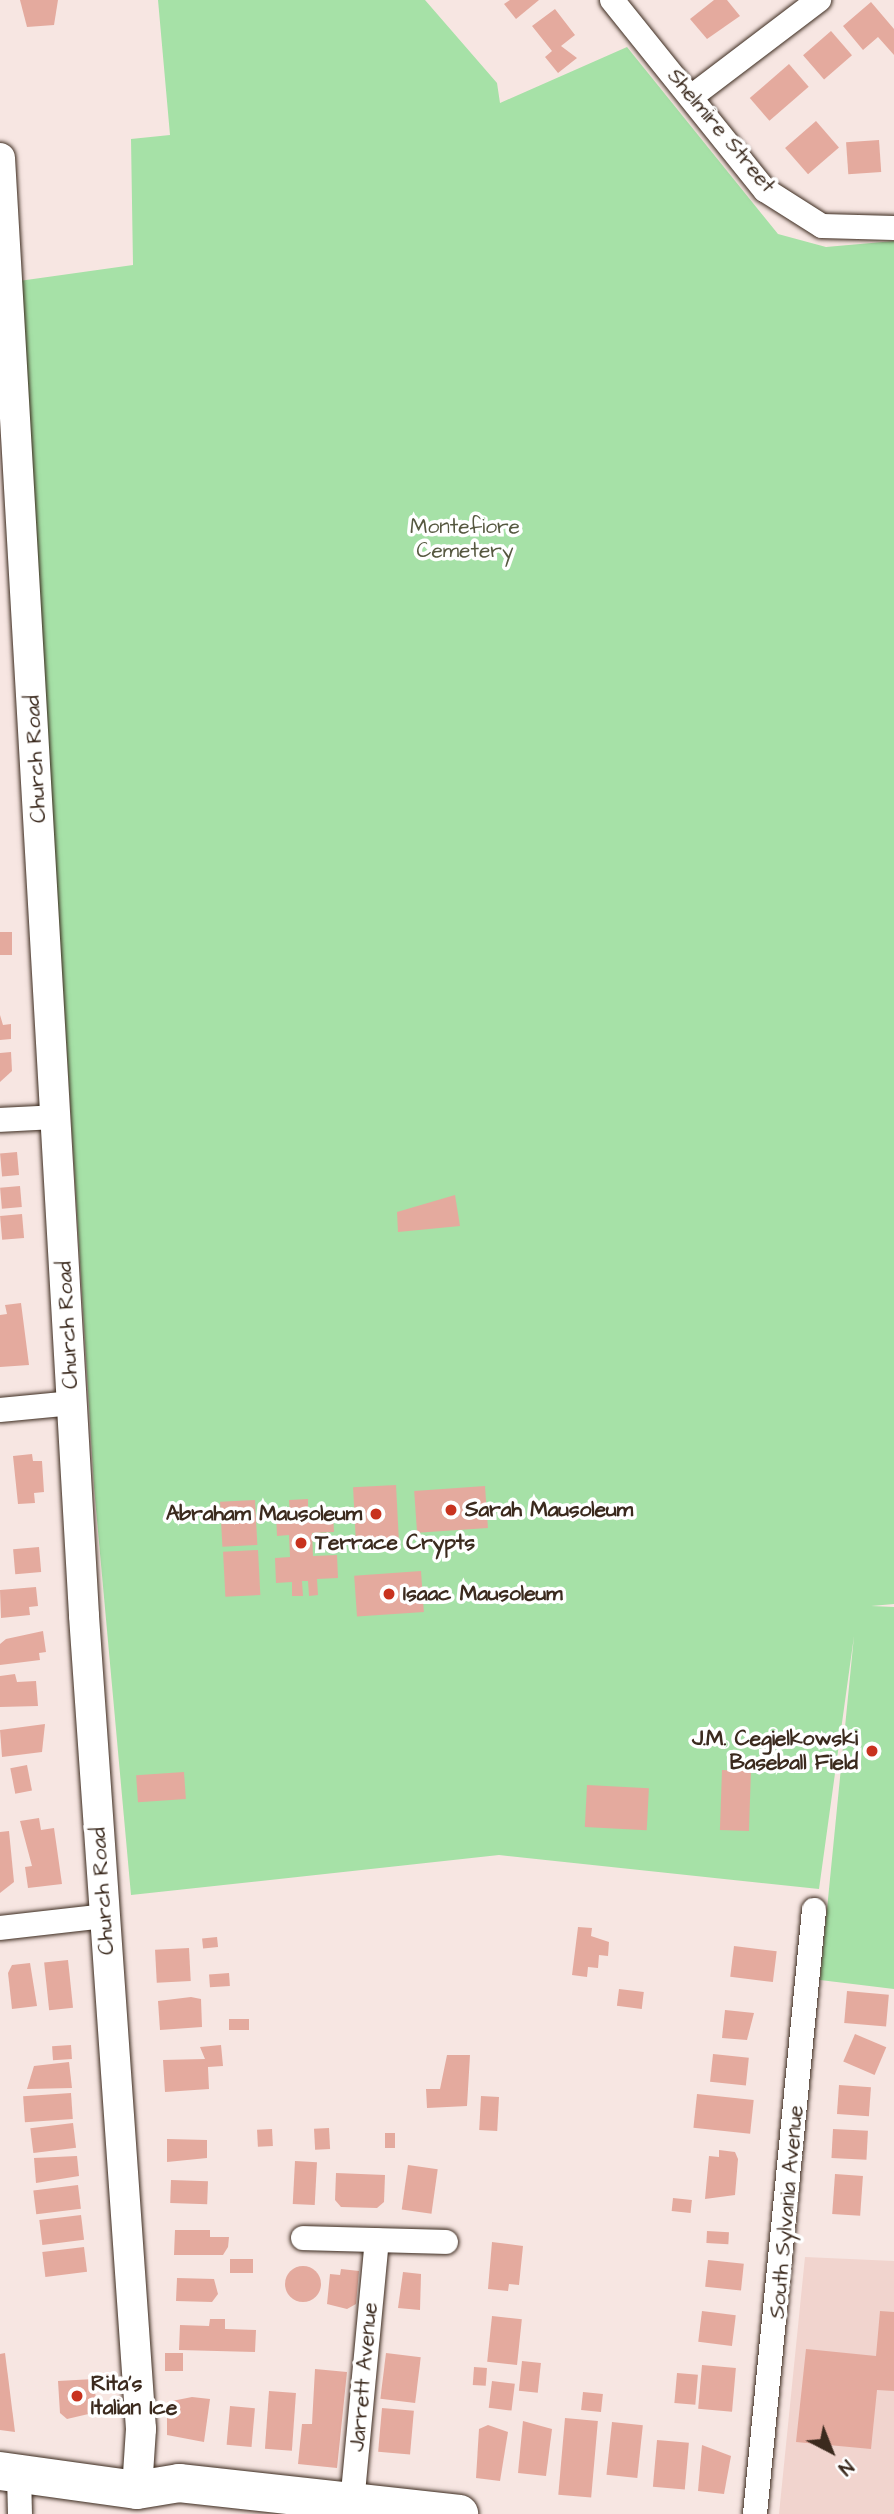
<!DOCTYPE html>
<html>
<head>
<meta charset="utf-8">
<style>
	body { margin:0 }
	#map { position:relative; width:894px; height:2514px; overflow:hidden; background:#f7e6e2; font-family:"Architects Daughter",sans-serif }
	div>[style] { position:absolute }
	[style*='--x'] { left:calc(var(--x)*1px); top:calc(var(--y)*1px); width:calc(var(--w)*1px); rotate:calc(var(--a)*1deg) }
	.built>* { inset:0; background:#f1d4ce }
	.green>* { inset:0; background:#a6e1a7 }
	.building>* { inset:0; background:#e4aa9e; transform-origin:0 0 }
	.round { border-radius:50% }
	.roads { filter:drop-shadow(0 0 2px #3b2a1e) drop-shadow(0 0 2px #3b2a1e) }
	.minor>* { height:24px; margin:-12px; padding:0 12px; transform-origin:12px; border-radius:12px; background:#fff }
	.tertiary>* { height:30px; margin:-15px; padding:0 15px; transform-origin:15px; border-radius:15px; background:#fff }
	.primary>* { height:38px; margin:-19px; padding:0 19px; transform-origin:19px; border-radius:19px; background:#fff }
	.dots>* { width:19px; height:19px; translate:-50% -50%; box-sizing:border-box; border:4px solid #fff; border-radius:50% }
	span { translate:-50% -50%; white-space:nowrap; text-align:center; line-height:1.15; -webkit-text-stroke:7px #fff; paint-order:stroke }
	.street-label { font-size:21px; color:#3b2a1e }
	.park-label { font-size:21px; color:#565840 }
	.poi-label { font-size:21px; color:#3b2a1e; font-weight:700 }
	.left { translate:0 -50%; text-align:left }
	.right { translate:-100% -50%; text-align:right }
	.north { position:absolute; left:796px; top:2416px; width:70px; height:70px; -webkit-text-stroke:5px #fff; paint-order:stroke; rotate:138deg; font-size:19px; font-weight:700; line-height:28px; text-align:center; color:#3b2a1e }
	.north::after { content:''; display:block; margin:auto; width:24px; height:32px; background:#3b2a1e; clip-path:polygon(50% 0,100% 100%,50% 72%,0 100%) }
</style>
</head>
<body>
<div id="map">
	<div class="built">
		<div style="clip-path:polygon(805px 2257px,894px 2261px,894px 2514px,779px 2514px)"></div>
	</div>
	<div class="green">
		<div style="clip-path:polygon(158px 0,425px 0,497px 83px,500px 103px,627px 47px,778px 234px,826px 247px,894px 241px,894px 1604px,871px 1606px,894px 1607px,894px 1989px,820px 1980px,854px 1636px,819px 1889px,499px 1855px,131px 1895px,94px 1487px,19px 281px,133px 265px,131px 139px,170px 135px)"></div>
	</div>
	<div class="building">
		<div style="clip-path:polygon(20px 0,58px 0,54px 25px,27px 27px)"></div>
		<div style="clip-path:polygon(510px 0,539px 0,516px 19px,504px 4px)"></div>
		<div style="clip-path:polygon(714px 0,727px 0,740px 16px,707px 39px,690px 19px)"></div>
		<div style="clip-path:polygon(871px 2px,894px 29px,894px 55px,878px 37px,863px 50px,843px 26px)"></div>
		<div style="clip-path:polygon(555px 9px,575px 35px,561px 46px,577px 58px,558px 73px,545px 57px,552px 51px,532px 26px)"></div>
		<div style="left:831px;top:31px;width:32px;height:37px;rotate:49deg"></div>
		<div style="left:789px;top:64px;width:30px;height:52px;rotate:49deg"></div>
		<div style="left:816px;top:121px;width:35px;height:41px;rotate:49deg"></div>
		<div style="left:879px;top:140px;width:32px;height:33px;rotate:86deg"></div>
		<div style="left:0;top:932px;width:12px;height:23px"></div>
		<div style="clip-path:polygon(0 1015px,3px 1025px,11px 1024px,11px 1039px,0 1040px)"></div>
		<div style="clip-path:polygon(11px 1052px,12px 1071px,0 1082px,0 1053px)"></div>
		<div style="left:17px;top:1152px;width:23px;height:17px;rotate:85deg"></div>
		<div style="left:20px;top:1186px;width:21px;height:20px;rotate:85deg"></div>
		<div style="clip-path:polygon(455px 1195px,460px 1226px,398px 1232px,397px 1212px)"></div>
		<div style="left:22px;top:1214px;width:24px;height:22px;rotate:85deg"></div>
		<div style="clip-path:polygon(21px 1303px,29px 1365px,0 1367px,0 1315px,7px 1314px,5px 1305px)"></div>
		<div style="clip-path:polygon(32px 1454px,33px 1461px,42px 1461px,44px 1492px,34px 1493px,35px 1503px,18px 1504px,13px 1456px)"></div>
		<div style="left:396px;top:1485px;width:56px;height:43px;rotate:87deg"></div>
		<div style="left:485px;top:1486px;width:42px;height:71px;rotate:86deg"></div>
		<div style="clip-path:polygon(308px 1499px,308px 1513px,333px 1512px,334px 1532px,312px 1533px,313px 1556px,337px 1555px,338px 1578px,317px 1579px,318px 1595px,309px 1596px,308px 1581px,302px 1581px,303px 1596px,292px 1596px,292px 1582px,276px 1583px,275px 1558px,290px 1557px,289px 1535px,277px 1536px,276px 1514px,290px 1514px,289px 1500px)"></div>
		<div style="left:255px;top:1500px;width:45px;height:35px;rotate:87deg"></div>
		<div style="left:39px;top:1547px;width:25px;height:26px;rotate:85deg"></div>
		<div style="left:258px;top:1550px;width:45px;height:35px;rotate:87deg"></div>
		<div style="left:421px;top:1571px;width:41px;height:67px;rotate:86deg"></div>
		<div style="clip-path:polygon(36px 1587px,38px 1606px,29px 1607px,30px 1615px,1px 1618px,0 1590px)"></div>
		<div style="clip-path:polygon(43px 1631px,46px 1652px,39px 1653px,40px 1660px,0 1665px,0 1644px,6px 1639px)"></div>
		<div style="clip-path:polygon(15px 1674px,17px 1682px,36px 1681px,38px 1706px,0 1707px,0 1676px)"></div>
		<div style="clip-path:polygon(45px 1724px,42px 1752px,2px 1757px,0 1730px)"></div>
		<div style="left:27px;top:1765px;width:26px;height:17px;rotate:79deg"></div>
		<div style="left:722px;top:1770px;width:29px;height:60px;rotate:2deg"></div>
		<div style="left:184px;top:1772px;width:27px;height:48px;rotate:86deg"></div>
		<div style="left:587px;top:1785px;width:62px;height:42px;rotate:3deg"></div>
		<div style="clip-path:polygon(39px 1818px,41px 1830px,54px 1828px,62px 1884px,28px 1888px,25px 1867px,32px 1866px,20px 1821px)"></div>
		<div style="clip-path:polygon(9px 1831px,14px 1882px,0 1893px,0 1832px)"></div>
		<div style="clip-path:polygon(578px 1927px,592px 1928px,591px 1936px,609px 1942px,608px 1956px,599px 1955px,598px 1968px,588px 1967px,587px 1977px,572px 1975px)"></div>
		<div style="left:217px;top:1937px;width:10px;height:15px;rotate:84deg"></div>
		<div style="left:734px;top:1946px;width:43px;height:31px;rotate:7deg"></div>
		<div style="left:189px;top:1948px;width:33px;height:34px;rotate:87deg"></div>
		<div style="left:68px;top:1960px;width:48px;height:24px;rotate:84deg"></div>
		<div style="clip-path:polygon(30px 1963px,37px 2006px,12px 2009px,8px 1973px,12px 1965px)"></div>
		<div style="left:229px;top:1973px;width:13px;height:20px;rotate:86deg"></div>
		<div style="left:619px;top:1989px;width:25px;height:17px;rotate:7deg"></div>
		<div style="left:847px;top:1991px;width:42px;height:32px;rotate:5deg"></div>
		<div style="clip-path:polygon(191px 1997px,201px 1999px,202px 2027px,160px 2030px,158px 2001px)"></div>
		<div style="clip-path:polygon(725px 2010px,754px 2013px,747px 2040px,722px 2038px)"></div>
		<div style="left:229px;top:2019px;width:20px;height:11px"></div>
		<div style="left:855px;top:2034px;width:34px;height:30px;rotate:23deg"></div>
		<div style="left:71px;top:2045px;width:14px;height:19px;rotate:86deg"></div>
		<div style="clip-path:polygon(221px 2045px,223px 2066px,208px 2067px,209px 2089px,165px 2092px,163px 2060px,205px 2059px,200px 2047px)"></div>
		<div style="left:713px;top:2054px;width:36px;height:28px;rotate:6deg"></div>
		<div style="clip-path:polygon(447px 2055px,470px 2055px,467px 2106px,427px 2108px,426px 2089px,440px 2089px)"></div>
		<div style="clip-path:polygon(69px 2062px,72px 2088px,27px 2089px,34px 2066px)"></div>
		<div style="left:839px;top:2085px;width:32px;height:29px;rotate:4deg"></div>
		<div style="left:71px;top:2093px;width:26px;height:48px;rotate:86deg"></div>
		<div style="left:697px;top:2094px;width:57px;height:34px;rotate:6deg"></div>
		<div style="left:481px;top:2096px;width:18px;height:34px;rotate:3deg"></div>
		<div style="left:73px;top:2123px;width:25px;height:43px;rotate:83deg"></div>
		<div style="left:329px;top:2128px;width:21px;height:15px;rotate:87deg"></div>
		<div style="left:272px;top:2129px;width:17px;height:15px;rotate:87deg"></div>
		<div style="left:833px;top:2129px;width:35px;height:29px;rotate:3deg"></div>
		<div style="left:385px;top:2133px;width:10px;height:15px"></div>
		<div style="clip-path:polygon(167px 2139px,207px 2140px,207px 2158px,167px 2162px)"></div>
		<div style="clip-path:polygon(719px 2150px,735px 2152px,738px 2159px,735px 2195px,705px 2199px,709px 2156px,719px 2157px)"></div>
		<div style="clip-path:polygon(77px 2156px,79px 2176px,36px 2183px,34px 2158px)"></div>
		<div style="left:295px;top:2161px;width:22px;height:43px;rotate:3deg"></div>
		<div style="left:408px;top:2165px;width:30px;height:45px;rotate:8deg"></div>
		<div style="clip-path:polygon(336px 2173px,385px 2175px,384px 2202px,377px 2208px,341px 2207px,335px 2200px)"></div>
		<div style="left:835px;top:2174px;width:28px;height:40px;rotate:4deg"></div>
		<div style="left:171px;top:2180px;width:37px;height:23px;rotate:2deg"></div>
		<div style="left:78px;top:2185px;width:24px;height:45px;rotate:83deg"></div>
		<div style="left:673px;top:2198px;width:19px;height:13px;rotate:6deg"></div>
		<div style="left:81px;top:2215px;width:25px;height:42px;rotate:83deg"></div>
		<div style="clip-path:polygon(175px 2230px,210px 2230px,210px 2237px,229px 2237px,228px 2247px,223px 2255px,174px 2255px)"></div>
		<div style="left:707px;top:2231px;width:22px;height:12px;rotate:3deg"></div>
		<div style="clip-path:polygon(492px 2242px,523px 2246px,519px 2285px,509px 2284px,508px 2291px,488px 2289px)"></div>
		<div style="left:84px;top:2247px;width:25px;height:42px;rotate:83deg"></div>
		<div style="left:230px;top:2259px;width:23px;height:14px"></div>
		<div style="left:708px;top:2260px;width:36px;height:27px;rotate:6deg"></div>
		<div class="round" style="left:285px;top:2266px;width:36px;height:36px"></div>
		<div style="clip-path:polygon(341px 2269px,359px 2271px,356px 2304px,347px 2309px,327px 2304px,330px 2274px,340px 2275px)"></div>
		<div style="clip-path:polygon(403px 2272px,421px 2274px,420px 2310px,398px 2308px)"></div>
		<div style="clip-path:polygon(177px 2278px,214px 2279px,218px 2294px,212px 2302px,176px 2301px)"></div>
		<div style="left:702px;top:2311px;width:34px;height:31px;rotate:7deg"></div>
		<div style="clip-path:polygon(880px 2311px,894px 2312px,894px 2391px,877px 2390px,871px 2449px,796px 2442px,806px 2349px,876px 2356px)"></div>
		<div style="left:492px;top:2316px;width:30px;height:46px;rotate:6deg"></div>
		<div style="clip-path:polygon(210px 2319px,225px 2319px,225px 2329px,256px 2330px,255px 2352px,179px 2350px,180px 2325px,209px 2326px)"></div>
		<div style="clip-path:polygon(5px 2353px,15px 2432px,0 2430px,0 2354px)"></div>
		<div style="left:183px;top:2353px;width:18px;height:18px;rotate:90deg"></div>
		<div style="left:386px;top:2353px;width:35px;height:46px;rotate:7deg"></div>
		<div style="left:522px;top:2361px;width:19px;height:30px;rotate:6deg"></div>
		<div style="left:702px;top:2365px;width:34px;height:44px;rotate:5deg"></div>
		<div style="left:474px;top:2367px;width:13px;height:18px;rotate:4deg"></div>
		<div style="clip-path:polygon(315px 2369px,347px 2372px,337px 2468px,298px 2464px,302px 2424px,312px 2424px)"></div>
		<div style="left:677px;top:2373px;width:21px;height:30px;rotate:5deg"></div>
		<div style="clip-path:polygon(94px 2379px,97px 2412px,67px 2419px,60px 2413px,58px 2381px)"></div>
		<div style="left:492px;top:2381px;width:23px;height:27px;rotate:7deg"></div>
		<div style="left:269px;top:2391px;width:27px;height:58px;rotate:4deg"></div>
		<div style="left:583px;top:2392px;width:20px;height:18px;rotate:6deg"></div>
		<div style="clip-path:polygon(192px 2397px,210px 2399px,204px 2442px,167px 2435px,167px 2402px)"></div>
		<div style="left:230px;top:2406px;width:25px;height:39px;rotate:5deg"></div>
		<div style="left:382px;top:2408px;width:32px;height:44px;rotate:5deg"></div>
		<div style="left:565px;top:2418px;width:33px;height:77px;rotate:5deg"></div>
		<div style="clip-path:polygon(523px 2421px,552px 2429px,546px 2476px,518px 2473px)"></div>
		<div style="left:612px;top:2422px;width:31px;height:53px;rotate:6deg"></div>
		<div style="clip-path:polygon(488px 2425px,508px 2432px,500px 2481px,476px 2478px,479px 2429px)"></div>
		<div style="left:657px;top:2440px;width:32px;height:47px;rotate:5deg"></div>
		<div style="clip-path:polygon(702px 2445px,731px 2456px,724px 2494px,698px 2491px)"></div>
	</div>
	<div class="roads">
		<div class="minor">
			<div style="--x:612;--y:0;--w:244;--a:51.2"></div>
			<div style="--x:765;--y:190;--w:67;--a:32.3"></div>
			<div style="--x:822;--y:226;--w:72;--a:1.6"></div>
			<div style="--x:691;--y:97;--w:161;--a:-37.2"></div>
			<div style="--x:0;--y:1120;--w:57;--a:-3"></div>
			<div style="--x:0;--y:1410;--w:73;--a:-5.5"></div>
			<div style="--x:0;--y:1928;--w:106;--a:-6.5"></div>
			<div style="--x:303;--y:2238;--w:143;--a:1.6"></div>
			<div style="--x:19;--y:2474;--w:40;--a:88.6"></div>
			<div style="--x:351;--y:2514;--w:275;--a:-84.6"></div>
			<div style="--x:755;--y:2514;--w:607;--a:-84.42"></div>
		</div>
		<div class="tertiary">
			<div style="--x:0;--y:158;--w:1460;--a:86.7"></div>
			<div style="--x:84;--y:1616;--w:815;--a:85.99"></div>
			<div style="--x:141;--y:2429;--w:61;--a:93.8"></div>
		</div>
		<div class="primary">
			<div style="--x:0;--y:2471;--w:138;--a:7.9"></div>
			<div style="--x:137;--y:2490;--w:43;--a:-9.5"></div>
			<div style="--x:179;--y:2483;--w:282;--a:6.3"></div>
		</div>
	</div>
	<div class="dots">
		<div style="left:451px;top:1510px;background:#c8321e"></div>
		<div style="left:376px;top:1514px;background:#c8321e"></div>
		<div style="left:301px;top:1543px;background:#c8321e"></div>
		<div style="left:389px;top:1594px;background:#c8321e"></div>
		<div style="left:872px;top:1751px;background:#c8321e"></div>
		<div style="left:77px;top:2396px;background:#c8321e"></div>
	</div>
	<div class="street-label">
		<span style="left:721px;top:131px;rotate:50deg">Shelmire Street</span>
		<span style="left:36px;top:759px;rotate:-93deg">Church Road</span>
		<span style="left:68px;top:1325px;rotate:-93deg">Church Road</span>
		<span style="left:103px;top:1891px;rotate:-94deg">Church Road</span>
		<span style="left:787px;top:2212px;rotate:-85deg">South Sylvania Avenue</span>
		<span style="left:364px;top:2377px;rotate:-85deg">Jarrett Avenue</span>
	</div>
	<div class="park-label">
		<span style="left:465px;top:539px">Montefiore<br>Cemetery</span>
	</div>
	<div class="poi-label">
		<span class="left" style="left:465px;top:1510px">Sarah Mausoleum</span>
		<span class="right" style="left:362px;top:1514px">Abraham Mausoleum</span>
		<span class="left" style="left:315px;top:1543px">Terrace Crypts</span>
		<span class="left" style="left:403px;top:1594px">Isaac Mausoleum</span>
		<span class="right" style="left:858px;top:1751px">J.M. Cegielkowski<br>Baseball Field</span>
		<span class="left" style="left:91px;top:2396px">Rita's<br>Italian Ice</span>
	</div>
	<div class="north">N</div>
</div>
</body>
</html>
